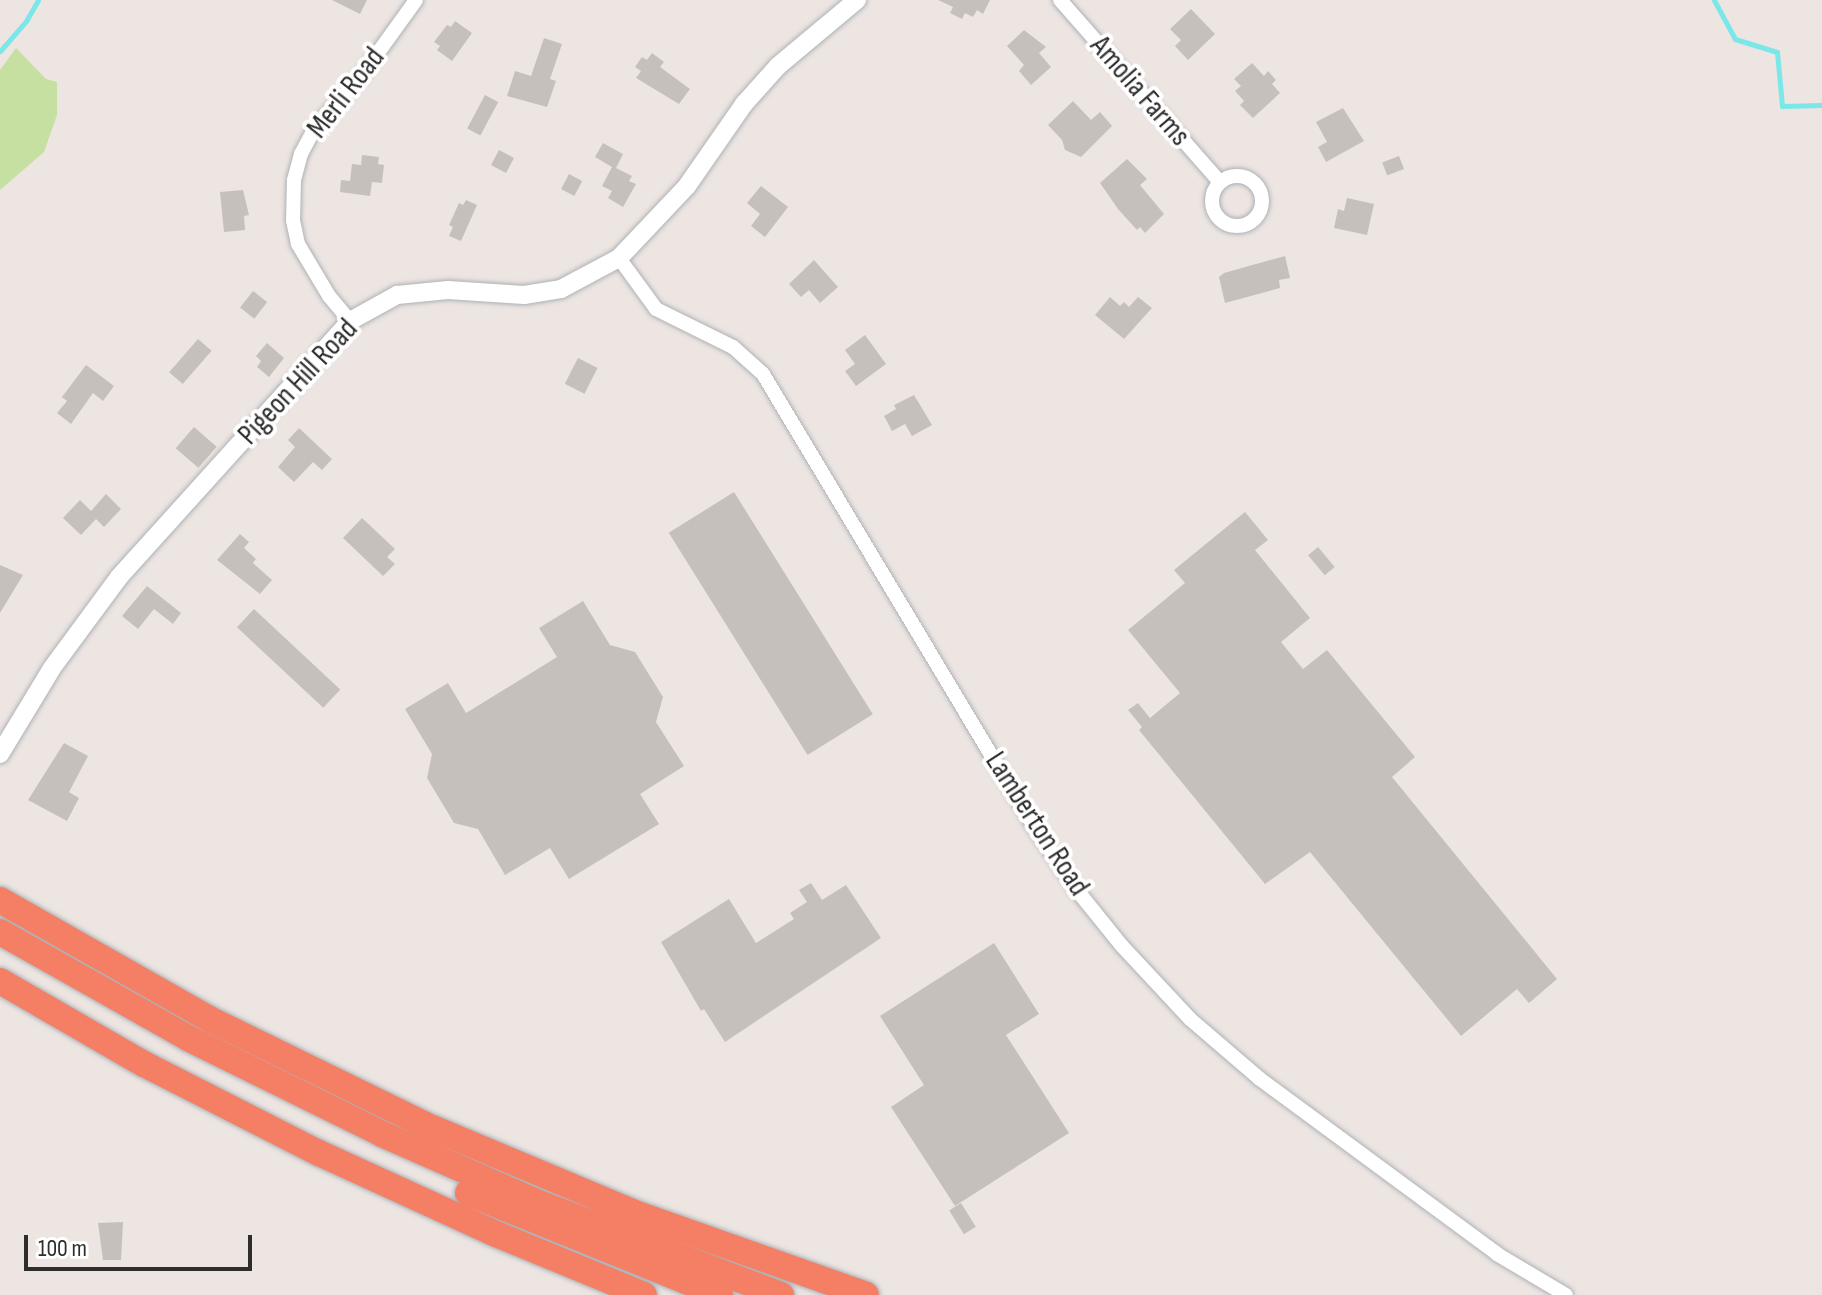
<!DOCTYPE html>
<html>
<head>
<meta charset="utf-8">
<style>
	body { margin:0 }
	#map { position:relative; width:1822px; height:1295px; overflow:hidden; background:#ede5e1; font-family:"Sofia Sans Condensed",sans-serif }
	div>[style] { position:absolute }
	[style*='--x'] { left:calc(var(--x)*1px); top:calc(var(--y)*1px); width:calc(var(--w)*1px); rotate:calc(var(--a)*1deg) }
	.green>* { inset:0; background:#c6e0a1 }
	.stream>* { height:5px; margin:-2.5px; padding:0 2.5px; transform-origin:2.5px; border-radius:2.5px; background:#7be7e8 }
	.building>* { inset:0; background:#c6c0bc; transform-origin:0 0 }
	.roads { filter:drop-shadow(0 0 2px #adb2b8) drop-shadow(0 0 2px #adb2b8) }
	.minor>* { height:14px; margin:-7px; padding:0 7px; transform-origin:7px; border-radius:7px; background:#fff }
	.minor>.ring { margin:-7px; padding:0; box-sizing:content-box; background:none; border:14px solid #fff; border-radius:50% }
	.tertiary>* { height:18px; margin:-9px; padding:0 9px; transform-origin:9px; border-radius:9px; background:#fff }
	.motorway>* { height:26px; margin:-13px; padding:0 13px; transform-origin:13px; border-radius:13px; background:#f57f64 }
	span { translate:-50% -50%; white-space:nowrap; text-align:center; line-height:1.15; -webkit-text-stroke:8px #fff; paint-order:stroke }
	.street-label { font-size:30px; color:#2d2d2d }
	.scale { position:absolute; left:24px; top:1235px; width:228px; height:36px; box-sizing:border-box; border:4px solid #2d2d2d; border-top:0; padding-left:10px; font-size:24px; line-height:28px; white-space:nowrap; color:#2d2d2d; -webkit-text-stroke:6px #fff; paint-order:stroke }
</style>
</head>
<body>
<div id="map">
	<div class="green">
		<div style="clip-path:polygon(16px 48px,46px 79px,57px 82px,57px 115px,44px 152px,0 190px,0 70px)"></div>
	</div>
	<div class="stream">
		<div style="--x:1714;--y:0;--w:44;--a:61.7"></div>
		<div style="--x:1735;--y:39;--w:44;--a:17.2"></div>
		<div style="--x:1777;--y:52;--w:54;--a:84.7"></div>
		<div style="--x:1782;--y:106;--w:40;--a:-1.4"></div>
		<div style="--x:0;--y:51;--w:40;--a:-49"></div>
		<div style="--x:26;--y:21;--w:24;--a:-60"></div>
	</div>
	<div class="building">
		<div style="clip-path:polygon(332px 0,367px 0,360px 14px)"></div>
		<div style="clip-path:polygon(938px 0,990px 0,983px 14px,977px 10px,973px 17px,965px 13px,962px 19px,950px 13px,953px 7px)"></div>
		<div style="clip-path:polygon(1191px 9px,1215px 34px,1188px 60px,1175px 46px,1181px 40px,1170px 29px)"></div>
		<div style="clip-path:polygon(455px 21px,472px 33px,452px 61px,437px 50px,440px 46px,434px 42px,447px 25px,451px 27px)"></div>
		<div style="clip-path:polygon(1024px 30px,1046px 47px,1039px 53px,1051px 67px,1031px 85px,1019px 71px,1024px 65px,1007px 46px)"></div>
		<div style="clip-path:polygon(544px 38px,562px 44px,550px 79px,556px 81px,547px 107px,507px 96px,515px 71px,531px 76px)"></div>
		<div style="clip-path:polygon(652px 53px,664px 62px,660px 67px,690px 89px,679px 104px,636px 78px,641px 71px,635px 67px,642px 57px,647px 60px)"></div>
		<div style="clip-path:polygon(1252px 63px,1264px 76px,1268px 71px,1276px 80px,1272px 84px,1280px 93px,1253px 118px,1240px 105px,1244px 101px,1235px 91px,1241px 86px,1234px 79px)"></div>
		<div style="left:485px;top:95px;width:15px;height:38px;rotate:28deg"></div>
		<div style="clip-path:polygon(1073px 101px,1091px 120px,1100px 112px,1112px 126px,1081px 157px,1065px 150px,1062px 140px,1048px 125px)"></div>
		<div style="clip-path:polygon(1343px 108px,1364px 141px,1326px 162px,1318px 147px,1327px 142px,1316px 122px)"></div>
		<div style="clip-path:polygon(603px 143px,623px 154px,616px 168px,632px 176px,629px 181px,636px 184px,623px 207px,608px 198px,612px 191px,602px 186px,612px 167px,595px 157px)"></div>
		<div style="left:499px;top:150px;width:17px;height:17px;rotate:28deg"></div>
		<div style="clip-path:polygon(362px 155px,379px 157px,378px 164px,384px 165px,382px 183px,372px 182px,370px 196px,340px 192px,341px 180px,350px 181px,352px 164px,361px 165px)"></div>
		<div style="left:1399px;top:156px;width:14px;height:18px;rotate:69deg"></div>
		<div style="clip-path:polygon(1127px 159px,1147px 179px,1140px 185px,1164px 214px,1145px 233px,1140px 227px,1137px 230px,1118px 209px,1100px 183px)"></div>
		<div style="left:569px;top:174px;width:15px;height:17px;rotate:28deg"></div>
		<div style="clip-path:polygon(761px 186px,788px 207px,765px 237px,751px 226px,760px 214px,747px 203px)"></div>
		<div style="clip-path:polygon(243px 190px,249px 215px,244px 216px,245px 230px,224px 232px,220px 192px)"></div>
		<div style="clip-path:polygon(1347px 198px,1374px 204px,1367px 235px,1334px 228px,1338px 209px,1344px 211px)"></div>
		<div style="clip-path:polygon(466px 200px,477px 205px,461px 241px,449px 236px,453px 227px,449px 225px,459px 203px,463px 205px)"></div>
		<div style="clip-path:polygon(1285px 256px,1290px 278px,1279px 280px,1280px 288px,1225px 303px,1219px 277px,1224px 273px)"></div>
		<div style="clip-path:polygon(814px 260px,838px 287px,820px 303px,809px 290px,801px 297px,789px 284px)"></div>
		<div style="left:253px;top:291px;width:18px;height:21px;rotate:38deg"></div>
		<div style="clip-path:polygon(1110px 297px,1120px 306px,1124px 302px,1129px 307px,1138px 297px,1152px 308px,1124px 339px,1095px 315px)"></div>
		<div style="clip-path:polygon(865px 335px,886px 364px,856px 386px,845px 371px,855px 364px,845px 350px)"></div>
		<div style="left:198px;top:339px;width:18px;height:44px;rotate:41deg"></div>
		<div style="clip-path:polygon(267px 343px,284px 358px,269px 377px,257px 367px,261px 361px,256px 356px)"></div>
		<div style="left:578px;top:358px;width:22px;height:29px;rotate:27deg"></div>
		<div style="clip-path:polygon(86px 365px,114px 386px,103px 401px,93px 393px,71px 424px,57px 413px,67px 401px,62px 397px)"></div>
		<div style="clip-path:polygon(914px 395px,932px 425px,912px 436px,905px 424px,892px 431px,884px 416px,896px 409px,894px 405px)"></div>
		<div style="left:194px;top:427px;width:30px;height:28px;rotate:41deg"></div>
		<div style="clip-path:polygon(299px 428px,332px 459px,322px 470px,313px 462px,294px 482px,278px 467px,295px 447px,288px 440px)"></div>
		<div style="left:734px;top:492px;width:262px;height:77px;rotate:58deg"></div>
		<div style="clip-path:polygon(106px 494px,121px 509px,104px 527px,96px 519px,81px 535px,63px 518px,80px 500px,91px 511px)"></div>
		<div style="clip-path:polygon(1245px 512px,1268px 540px,1255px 550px,1310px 618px,1281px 642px,1303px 669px,1327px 650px,1415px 757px,1392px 777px,1557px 979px,1529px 1003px,1517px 989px,1461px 1036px,1310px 852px,1265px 884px,1139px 730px,1142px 727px,1128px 710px,1138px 703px,1150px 718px,1180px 693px,1128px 630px,1185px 583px,1174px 570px)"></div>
		<div style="clip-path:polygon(362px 518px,395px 549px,387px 557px,395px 564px,383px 576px,343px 538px)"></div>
		<div style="clip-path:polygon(240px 534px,249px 542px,244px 548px,256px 559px,253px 563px,272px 580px,260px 594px,217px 560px)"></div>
		<div style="left:1318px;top:547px;width:26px;height:13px;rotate:50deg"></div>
		<div style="clip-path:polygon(0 565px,23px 575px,0 613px)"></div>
		<div style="clip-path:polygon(147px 586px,181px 613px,173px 624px,154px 609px,138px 629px,122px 616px)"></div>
		<div style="clip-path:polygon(583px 601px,610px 645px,635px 652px,663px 697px,656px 722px,684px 766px,640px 794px,659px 824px,569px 879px,550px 848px,505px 875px,478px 829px,454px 823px,427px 778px,432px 754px,405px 709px,448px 683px,466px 713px,557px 657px,539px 628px)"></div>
		<div style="left:254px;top:609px;width:118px;height:25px;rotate:43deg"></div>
		<div style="clip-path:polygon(64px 743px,88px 756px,69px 792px,79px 798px,67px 821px,28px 800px)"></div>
		<div style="clip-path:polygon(811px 883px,822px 900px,846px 885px,881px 938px,725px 1042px,704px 1009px,701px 1011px,661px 942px,729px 899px,756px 943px,794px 919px,790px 913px,807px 902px,799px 890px)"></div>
		<div style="clip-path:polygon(994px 943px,1039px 1014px,1006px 1035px,1069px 1133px,955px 1206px,891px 1107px,924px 1085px,880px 1016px)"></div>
		<div style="left:961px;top:1203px;width:28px;height:14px;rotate:58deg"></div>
		<div style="clip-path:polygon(123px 1222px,121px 1260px,103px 1260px,98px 1223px)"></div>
	</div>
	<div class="roads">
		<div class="minor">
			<div style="--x:1060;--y:0;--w:242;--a:48.7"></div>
			<div class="ring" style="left:1212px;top:176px;width:36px;height:36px"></div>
			<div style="--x:619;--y:258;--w:63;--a:54"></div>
			<div style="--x:656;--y:309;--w:86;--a:26.3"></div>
			<div style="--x:733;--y:347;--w:40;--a:42"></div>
			<div style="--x:763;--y:374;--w:526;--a:59.09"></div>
			<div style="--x:1033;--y:825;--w:77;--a:56.1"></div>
			<div style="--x:1076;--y:889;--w:73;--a:51.1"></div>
			<div style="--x:1122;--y:946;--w:100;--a:47"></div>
			<div style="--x:1190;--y:1019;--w:92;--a:40.6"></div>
			<div style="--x:1260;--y:1079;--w:295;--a:36.4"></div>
			<div style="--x:1497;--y:1254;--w:80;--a:30.7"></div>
			<div style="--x:350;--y:321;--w:33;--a:-130"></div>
			<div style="--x:329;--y:296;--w:61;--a:-120.8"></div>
			<div style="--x:298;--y:244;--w:24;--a:-102"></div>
			<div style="--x:293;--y:221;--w:41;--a:-88.6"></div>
			<div style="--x:294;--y:180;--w:27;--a:-75"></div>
			<div style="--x:301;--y:154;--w:30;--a:-62"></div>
			<div style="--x:315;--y:128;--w:71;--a:-48.4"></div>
			<div style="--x:362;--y:75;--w:92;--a:-54.2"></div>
		</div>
		<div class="tertiary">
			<div style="--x:0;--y:754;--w:100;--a:-58.8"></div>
			<div style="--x:52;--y:668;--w:113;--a:-53.6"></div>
			<div style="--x:119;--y:577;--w:345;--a:-47.9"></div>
			<div style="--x:350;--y:321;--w:54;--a:-29"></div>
			<div style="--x:397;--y:295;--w:51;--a:-5.6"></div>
			<div style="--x:448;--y:290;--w:76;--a:3.8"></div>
			<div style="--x:524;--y:295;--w:37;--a:-9"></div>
			<div style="--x:561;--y:289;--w:66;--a:-28.1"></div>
			<div style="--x:619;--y:258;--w:99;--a:-46.6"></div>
			<div style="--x:687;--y:186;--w:100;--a:-55.2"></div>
			<div style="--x:744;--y:104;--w:51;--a:-48.2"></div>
			<div style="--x:778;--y:66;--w:103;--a:-39.9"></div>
		</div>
		<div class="motorway">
			<div style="--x:0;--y:900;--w:243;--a:29.6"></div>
			<div style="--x:211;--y:1020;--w:236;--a:26.1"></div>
			<div style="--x:423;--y:1124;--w:227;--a:22.8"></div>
			<div style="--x:632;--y:1212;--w:248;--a:19.5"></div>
			<div style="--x:0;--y:932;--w:216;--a:29.4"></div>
			<div style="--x:188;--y:1038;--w:216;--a:26.3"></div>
			<div style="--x:382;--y:1134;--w:174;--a:23.8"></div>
			<div style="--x:541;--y:1204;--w:257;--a:20.8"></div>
			<div style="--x:0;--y:981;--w:166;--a:30"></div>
			<div style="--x:144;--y:1064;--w:196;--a:27"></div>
			<div style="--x:319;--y:1153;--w:195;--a:24.6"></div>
			<div style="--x:496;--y:1234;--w:160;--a:22.4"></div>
			<div style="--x:468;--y:1193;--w:272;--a:22"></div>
		</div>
	</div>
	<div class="street-label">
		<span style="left:1140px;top:91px;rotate:49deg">Amolia Farms</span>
		<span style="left:346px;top:93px;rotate:-52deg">Merli Road</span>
		<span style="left:298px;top:382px;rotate:-47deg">Pigeon Hill Road</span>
		<span style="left:1037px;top:824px;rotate:57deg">Lamberton Road</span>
	</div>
	<div class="scale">100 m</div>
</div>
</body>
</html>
